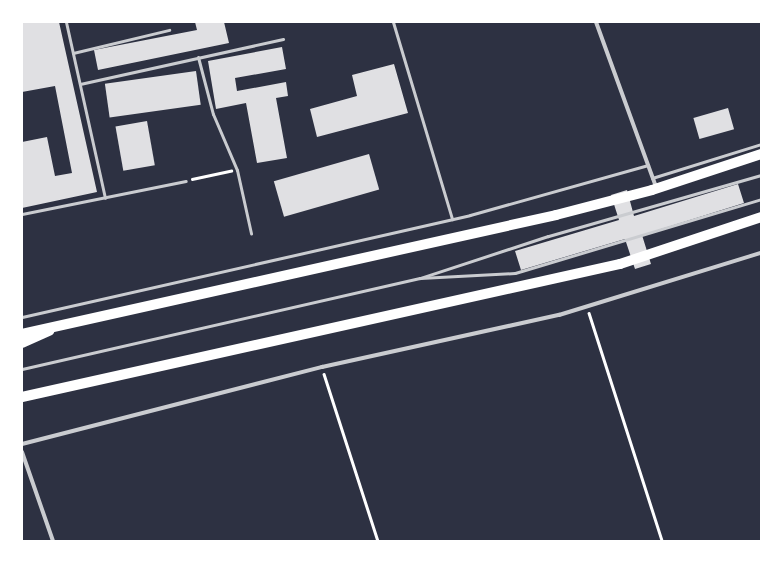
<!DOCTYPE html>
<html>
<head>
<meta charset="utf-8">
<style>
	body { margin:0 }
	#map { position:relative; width:783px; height:563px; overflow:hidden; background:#2d3142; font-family:"Fira Sans",sans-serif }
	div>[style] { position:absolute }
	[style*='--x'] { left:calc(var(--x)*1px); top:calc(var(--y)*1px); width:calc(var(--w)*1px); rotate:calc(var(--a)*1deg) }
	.building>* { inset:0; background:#e0e0e3; transform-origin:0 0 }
	.path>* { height:2.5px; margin:-1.25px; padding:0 1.25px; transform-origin:1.25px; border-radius:1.25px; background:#fff }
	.service>* { height:3px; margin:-1.5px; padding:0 1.5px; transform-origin:1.5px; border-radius:1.5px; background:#caccd0 }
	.minor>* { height:4px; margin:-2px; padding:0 2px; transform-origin:2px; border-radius:2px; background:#caccd0 }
	.trunk>* { height:10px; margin:-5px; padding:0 5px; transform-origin:5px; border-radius:5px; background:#fff }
	span { translate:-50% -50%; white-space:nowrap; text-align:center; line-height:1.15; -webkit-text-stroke:3.5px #fff; paint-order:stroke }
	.frame { position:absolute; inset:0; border:23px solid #fff; pointer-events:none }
</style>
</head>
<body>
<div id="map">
	<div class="building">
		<div style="clip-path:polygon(22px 22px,59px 22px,97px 192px,22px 208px,22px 142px,47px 137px,55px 176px,72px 173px,55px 86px,22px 92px)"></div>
		<div style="clip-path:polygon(195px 22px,224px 22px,229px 43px,98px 70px,94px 50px,197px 30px)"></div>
		<div style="clip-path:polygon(282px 47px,286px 69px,235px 78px,237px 91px,286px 82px,288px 96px,276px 98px,287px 158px,257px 163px,246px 103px,216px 109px,208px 61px)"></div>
		<div style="clip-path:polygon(394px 64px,408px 113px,317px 137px,310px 109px,357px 96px,352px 75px)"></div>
		<div style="left:196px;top:71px;width:34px;height:92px;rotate:82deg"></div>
		<div style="left:728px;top:108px;width:22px;height:36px;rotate:74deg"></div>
		<div style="left:147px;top:121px;width:45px;height:32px;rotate:80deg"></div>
		<div style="left:369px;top:154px;width:37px;height:99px;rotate:74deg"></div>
		<div style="clip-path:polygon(738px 184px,744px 203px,642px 235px,651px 264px,635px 269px,625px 239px,521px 270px,515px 251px,619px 220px,611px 195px,627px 190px,634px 216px)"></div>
	</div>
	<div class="path">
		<div style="--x:192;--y:179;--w:40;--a:-12"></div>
		<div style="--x:589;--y:313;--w:239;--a:72.2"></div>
		<div style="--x:324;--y:374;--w:176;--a:72.1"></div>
	</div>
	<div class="service">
		<div style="--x:66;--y:22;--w:180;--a:77.5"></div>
		<div style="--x:393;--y:22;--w:206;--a:73.3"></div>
		<div style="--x:73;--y:53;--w:99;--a:-13.5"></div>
		<div style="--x:198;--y:57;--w:59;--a:75.3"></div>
		<div style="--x:213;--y:114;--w:61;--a:66.8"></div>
		<div style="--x:237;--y:170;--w:65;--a:77.5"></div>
		<div style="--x:80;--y:84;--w:208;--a:-12.5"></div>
		<div style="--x:761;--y:175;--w:222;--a:164"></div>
		<div style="--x:548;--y:236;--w:135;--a:161.8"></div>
		<div style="--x:420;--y:278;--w:95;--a:-3"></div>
		<div style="--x:515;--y:273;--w:257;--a:-16.7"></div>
		<div style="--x:652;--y:178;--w:114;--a:-17.3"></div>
		<div style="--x:22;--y:214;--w:167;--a:-11.4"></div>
		<div style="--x:22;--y:317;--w:459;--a:-12.8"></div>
		<div style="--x:470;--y:215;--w:185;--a:-15.7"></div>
		<div style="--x:22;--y:369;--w:408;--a:-12.9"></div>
	</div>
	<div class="minor">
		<div style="--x:596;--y:22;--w:176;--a:70"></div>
		<div style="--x:22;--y:444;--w:310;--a:-14.4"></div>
		<div style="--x:322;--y:367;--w:243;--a:-12.4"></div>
		<div style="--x:559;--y:315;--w:211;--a:-17.1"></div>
		<div style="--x:22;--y:452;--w:94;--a:70.8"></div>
	</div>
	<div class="trunk">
		<div style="--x:22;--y:334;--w:547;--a:-12.56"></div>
		<div style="--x:556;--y:215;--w:99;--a:-14.6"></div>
		<div style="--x:652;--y:190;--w:115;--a:-18.3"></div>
		<div style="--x:22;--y:343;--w:30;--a:-24"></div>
		<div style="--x:22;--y:397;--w:613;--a:-12.54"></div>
		<div style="--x:620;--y:264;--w:149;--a:-18.4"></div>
	</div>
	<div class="frame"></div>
</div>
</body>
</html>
